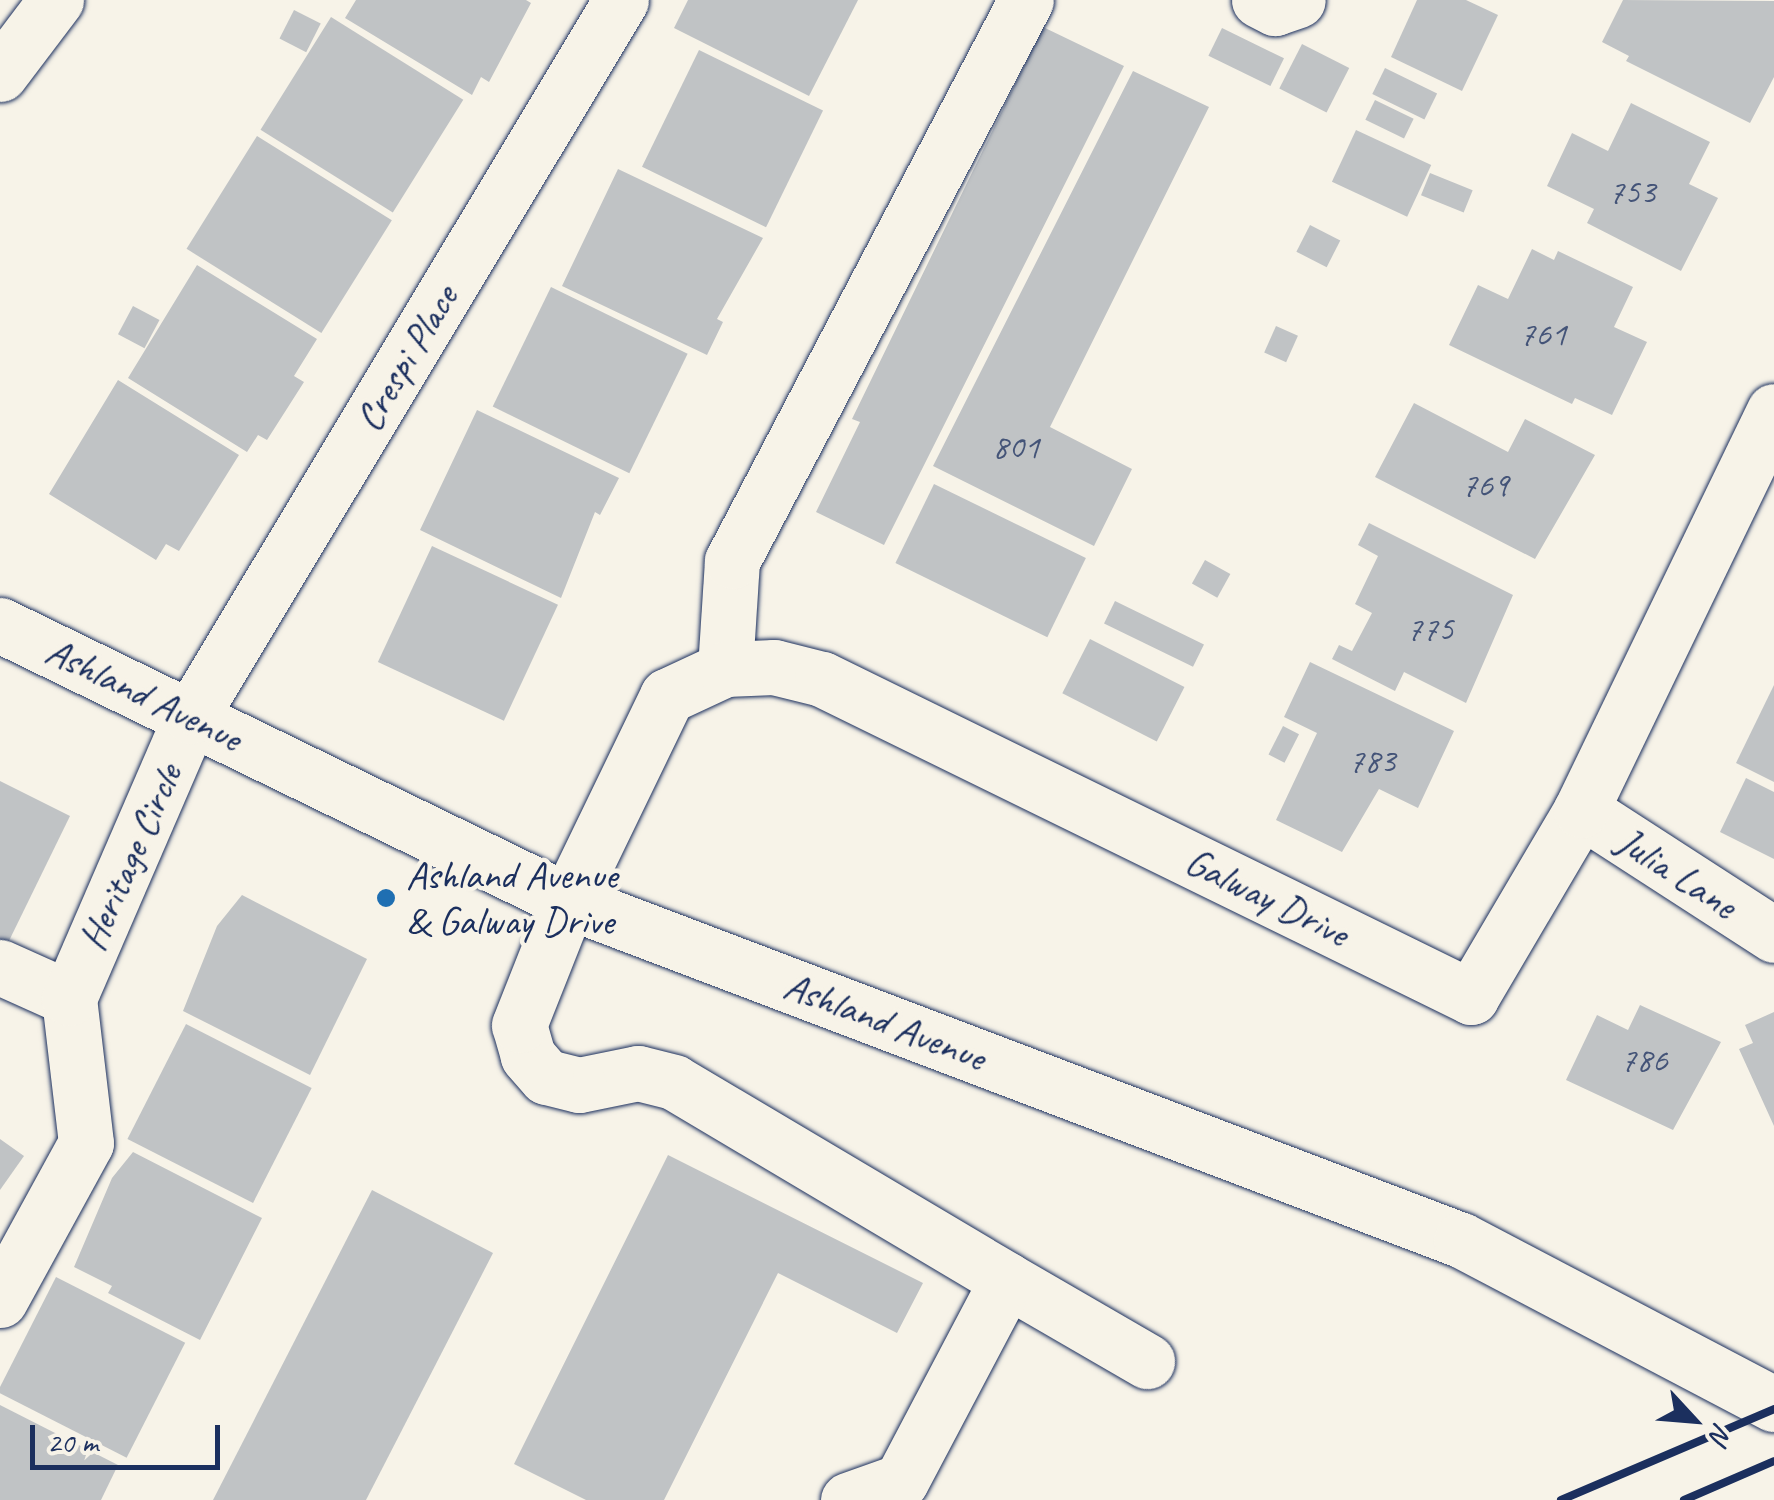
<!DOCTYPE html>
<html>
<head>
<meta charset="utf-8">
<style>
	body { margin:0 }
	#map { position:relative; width:1774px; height:1500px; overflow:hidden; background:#f7f3e8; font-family:Caveat,sans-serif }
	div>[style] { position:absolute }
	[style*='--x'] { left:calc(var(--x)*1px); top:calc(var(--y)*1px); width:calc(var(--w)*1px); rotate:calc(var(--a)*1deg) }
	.building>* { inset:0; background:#c0c3c5; transform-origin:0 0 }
	.roads { filter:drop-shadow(0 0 2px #1b2f5e) drop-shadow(0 0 2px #1b2f5e) }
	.minor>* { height:55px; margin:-27.5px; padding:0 27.5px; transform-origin:27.5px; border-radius:27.5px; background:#f7f3e8 }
	.highway>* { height:55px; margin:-27.5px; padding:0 27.5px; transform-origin:27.5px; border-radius:27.5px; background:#f7f3e8 }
	.rail>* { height:8px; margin:-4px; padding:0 4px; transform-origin:4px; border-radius:4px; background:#1b2f5e }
	.dots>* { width:28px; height:28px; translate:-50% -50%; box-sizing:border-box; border:5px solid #f7f3e8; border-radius:50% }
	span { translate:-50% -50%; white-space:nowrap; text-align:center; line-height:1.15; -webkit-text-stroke:9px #f7f3e8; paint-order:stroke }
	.number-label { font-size:35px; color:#445478 }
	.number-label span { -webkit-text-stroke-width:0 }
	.street-label { font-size:40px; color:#1b2f5e }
	.poi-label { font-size:40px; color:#1b2f5e }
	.left { translate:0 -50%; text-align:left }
	.north { position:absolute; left:1644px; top:1370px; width:100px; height:100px; -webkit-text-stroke:8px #f7f3e8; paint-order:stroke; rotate:116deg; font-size:28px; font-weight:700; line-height:40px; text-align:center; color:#1b2f5e }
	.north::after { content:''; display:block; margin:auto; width:35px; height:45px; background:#1b2f5e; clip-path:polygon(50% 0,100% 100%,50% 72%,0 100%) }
	.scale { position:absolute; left:30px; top:1425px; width:190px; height:45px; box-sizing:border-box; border:5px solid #1b2f5e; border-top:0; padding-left:12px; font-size:30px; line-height:35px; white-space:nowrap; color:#1b2f5e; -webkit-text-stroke:8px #f7f3e8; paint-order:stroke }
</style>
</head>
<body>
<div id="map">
	<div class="building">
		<div style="clip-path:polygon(356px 0,526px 0,531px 3px,489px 82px,481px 77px,472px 95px,345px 18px)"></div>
		<div style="clip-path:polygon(688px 0,858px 0,809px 96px,674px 28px)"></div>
		<div style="clip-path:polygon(1417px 0,1466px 0,1498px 15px,1462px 91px,1391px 57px)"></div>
		<div style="clip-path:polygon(1623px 0,1774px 1px,1774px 77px,1750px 123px,1626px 61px,1629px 56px,1602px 42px)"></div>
		<div style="left:294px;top:10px;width:30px;height:32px;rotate:27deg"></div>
		<div style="left:331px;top:17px;width:156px;height:133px;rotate:32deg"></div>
		<div style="clip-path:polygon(1043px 27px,1124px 66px,884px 545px,816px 512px,860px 422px,852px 419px)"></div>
		<div style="left:1222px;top:28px;width:69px;height:31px;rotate:26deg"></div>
		<div style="left:1302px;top:44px;width:53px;height:50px;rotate:27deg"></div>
		<div style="left:699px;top:50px;width:138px;height:130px;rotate:26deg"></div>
		<div style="left:1385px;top:68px;width:58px;height:29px;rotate:26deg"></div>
		<div style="clip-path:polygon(1133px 71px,1209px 107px,1050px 427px,1132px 469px,1094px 546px,933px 466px)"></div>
		<div style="left:1375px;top:100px;width:43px;height:22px;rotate:26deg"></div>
		<div style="clip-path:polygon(1631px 103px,1710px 142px,1689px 184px,1718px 198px,1681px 271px,1587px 223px,1594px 209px,1547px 186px,1572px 133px,1608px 151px)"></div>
		<div style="left:1356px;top:130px;width:83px;height:57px;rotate:25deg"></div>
		<div style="left:257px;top:136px;width:159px;height:133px;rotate:32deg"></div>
		<div style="clip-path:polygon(618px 169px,763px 238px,717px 319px,723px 322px,707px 355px,562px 286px)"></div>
		<div style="left:1430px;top:173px;width:46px;height:24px;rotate:22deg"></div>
		<div style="left:1310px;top:225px;width:34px;height:30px;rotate:27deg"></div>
		<div style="clip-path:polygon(1532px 249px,1554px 260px,1558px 251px,1633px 287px,1614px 327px,1647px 342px,1612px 415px,1575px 398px,1572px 404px,1449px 345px,1478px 285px,1508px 299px)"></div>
		<div style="clip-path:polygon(197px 265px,317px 339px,294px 376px,304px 382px,267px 440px,258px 435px,247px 452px,128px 378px)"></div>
		<div style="left:551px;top:287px;width:152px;height:133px;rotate:26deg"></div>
		<div style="left:133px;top:306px;width:30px;height:32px;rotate:28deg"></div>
		<div style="left:1276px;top:326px;width:24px;height:29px;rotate:24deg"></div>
		<div style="clip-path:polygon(118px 380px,239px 455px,179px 551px,166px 544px,156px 560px,49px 494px)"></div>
		<div style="clip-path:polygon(1414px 403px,1508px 452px,1525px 419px,1595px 455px,1535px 559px,1375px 477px)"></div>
		<div style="clip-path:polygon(477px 410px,619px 478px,600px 515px,595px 512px,561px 598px,420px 530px)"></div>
		<div style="left:934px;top:484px;width:169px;height:88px;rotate:26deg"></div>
		<div style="clip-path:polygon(1369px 523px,1513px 595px,1466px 703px,1404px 672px,1395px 691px,1332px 659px,1339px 645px,1352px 651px,1372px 613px,1355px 604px,1378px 556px,1358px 545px)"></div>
		<div style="left:432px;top:546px;width:139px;height:128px;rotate:25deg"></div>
		<div style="left:1205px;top:560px;width:29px;height:27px;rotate:29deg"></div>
		<div style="left:1115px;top:601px;width:99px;height:25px;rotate:26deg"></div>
		<div style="left:1090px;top:639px;width:106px;height:61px;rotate:27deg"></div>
		<div style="clip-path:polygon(1310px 662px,1454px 731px,1418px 808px,1379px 789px,1342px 852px,1276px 820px,1317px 733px,1284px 717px)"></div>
		<div style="clip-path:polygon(1774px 685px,1774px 782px,1736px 763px)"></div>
		<div style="left:1283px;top:726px;width:18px;height:32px;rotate:27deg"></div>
		<div style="clip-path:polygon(1746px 778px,1774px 792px,1774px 859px,1720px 832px)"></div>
		<div style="clip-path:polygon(0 781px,70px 816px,5px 949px,0 946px)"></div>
		<div style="clip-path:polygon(242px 895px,367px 959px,310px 1075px,183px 1011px,217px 926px)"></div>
		<div style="clip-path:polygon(1640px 1005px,1721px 1042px,1673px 1130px,1566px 1080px,1597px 1015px,1628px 1030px)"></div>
		<div style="clip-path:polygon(1774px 1012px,1774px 1126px,1739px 1049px,1753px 1043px,1745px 1025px)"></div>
		<div style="left:186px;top:1024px;width:141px;height:129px;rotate:27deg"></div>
		<div style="clip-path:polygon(0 1139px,24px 1156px,0 1190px)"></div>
		<div style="clip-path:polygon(133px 1152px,262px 1218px,200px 1340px,108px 1293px,112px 1286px,74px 1267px,112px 1178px)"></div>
		<div style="clip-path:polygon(668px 1155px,923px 1283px,897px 1333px,778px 1273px,664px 1500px,586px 1500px,514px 1464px)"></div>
		<div style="clip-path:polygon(372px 1190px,493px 1253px,366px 1500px,213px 1500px)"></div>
		<div style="left:56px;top:1277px;width:145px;height:129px;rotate:27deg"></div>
		<div style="clip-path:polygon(0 1405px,118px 1465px,101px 1500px,0 1500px)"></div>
	</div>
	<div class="roads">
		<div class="minor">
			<div style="--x:1259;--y:0;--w:18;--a:27"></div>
			<div style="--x:1275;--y:8;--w:24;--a:-19"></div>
			<div style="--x:0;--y:625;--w:632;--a:25.92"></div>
			<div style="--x:568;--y:901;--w:955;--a:20.79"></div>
			<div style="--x:1461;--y:1240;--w:353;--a:27.7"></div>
			<div style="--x:725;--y:669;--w:108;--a:-86.3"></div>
			<div style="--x:732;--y:561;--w:633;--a:-62.34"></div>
			<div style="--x:1581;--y:810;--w:230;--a:32.9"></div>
			<div style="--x:0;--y:967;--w:76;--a:24.2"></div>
			<div style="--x:1007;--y:1280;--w:162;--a:30.1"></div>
			<div style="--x:0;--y:1300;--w:179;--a:-61.3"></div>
			<div style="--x:86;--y:1143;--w:146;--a:-96.7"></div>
			<div style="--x:69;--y:998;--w:307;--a:-66.6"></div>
			<div style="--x:191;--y:716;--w:835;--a:-59.01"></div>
			<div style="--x:848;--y:1500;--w:56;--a:-19.7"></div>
			<div style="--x:901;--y:1481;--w:227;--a:-62.2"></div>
			<div style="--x:1007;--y:1280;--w:387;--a:-149.3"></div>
			<div style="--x:674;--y:1082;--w:37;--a:-166"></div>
			<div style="--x:638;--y:1073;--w:60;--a:168.5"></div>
			<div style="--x:579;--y:1085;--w:34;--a:-166"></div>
			<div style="--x:546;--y:1077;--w:28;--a:-131"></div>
			<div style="--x:528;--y:1056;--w:32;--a:-106"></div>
			<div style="--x:519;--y:1025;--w:133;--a:-68.4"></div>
			<div style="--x:568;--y:901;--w:228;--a:-64.2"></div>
			<div style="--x:667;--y:696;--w:64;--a:-25"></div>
			<div style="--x:725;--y:669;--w:49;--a:-2.3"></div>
			<div style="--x:774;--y:667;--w:49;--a:14"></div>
			<div style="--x:822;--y:679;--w:723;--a:26.1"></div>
			<div style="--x:1471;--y:997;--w:217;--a:-59.5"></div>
			<div style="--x:1581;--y:810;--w:443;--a:-64.2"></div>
		</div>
		<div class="highway">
			<div style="--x:0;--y:74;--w:93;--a:-52.9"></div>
		</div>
	</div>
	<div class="rail">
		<div style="--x:1561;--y:1500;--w:232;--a:-23.1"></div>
		<div style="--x:1684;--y:1500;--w:98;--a:-23.4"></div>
	</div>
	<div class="dots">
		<div style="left:386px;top:898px;background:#1f6fb2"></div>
	</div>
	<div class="number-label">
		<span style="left:1632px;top:192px">753</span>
		<span style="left:1543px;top:334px">761</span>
		<span style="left:1016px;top:447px">801</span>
		<span style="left:1485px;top:485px">769</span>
		<span style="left:1430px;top:629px">775</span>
		<span style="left:1372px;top:761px">783</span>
		<span style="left:1644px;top:1060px">786</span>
	</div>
	<div class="street-label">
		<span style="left:406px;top:358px;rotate:-59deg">Crespi Place</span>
		<span style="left:144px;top:694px;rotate:26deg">Ashland Avenue</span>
		<span style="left:130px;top:857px;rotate:-66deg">Heritage Circle</span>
		<span style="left:1677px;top:873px;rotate:33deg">Julia Lane</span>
		<span style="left:1267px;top:897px;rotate:26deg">Galway Drive</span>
		<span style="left:885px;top:1021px;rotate:21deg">Ashland Avenue</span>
	</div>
	<div class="poi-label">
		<span class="left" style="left:406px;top:898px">Ashland Avenue<br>&amp; Galway Drive</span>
	</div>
	<div class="north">N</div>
	<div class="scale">20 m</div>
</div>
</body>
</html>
